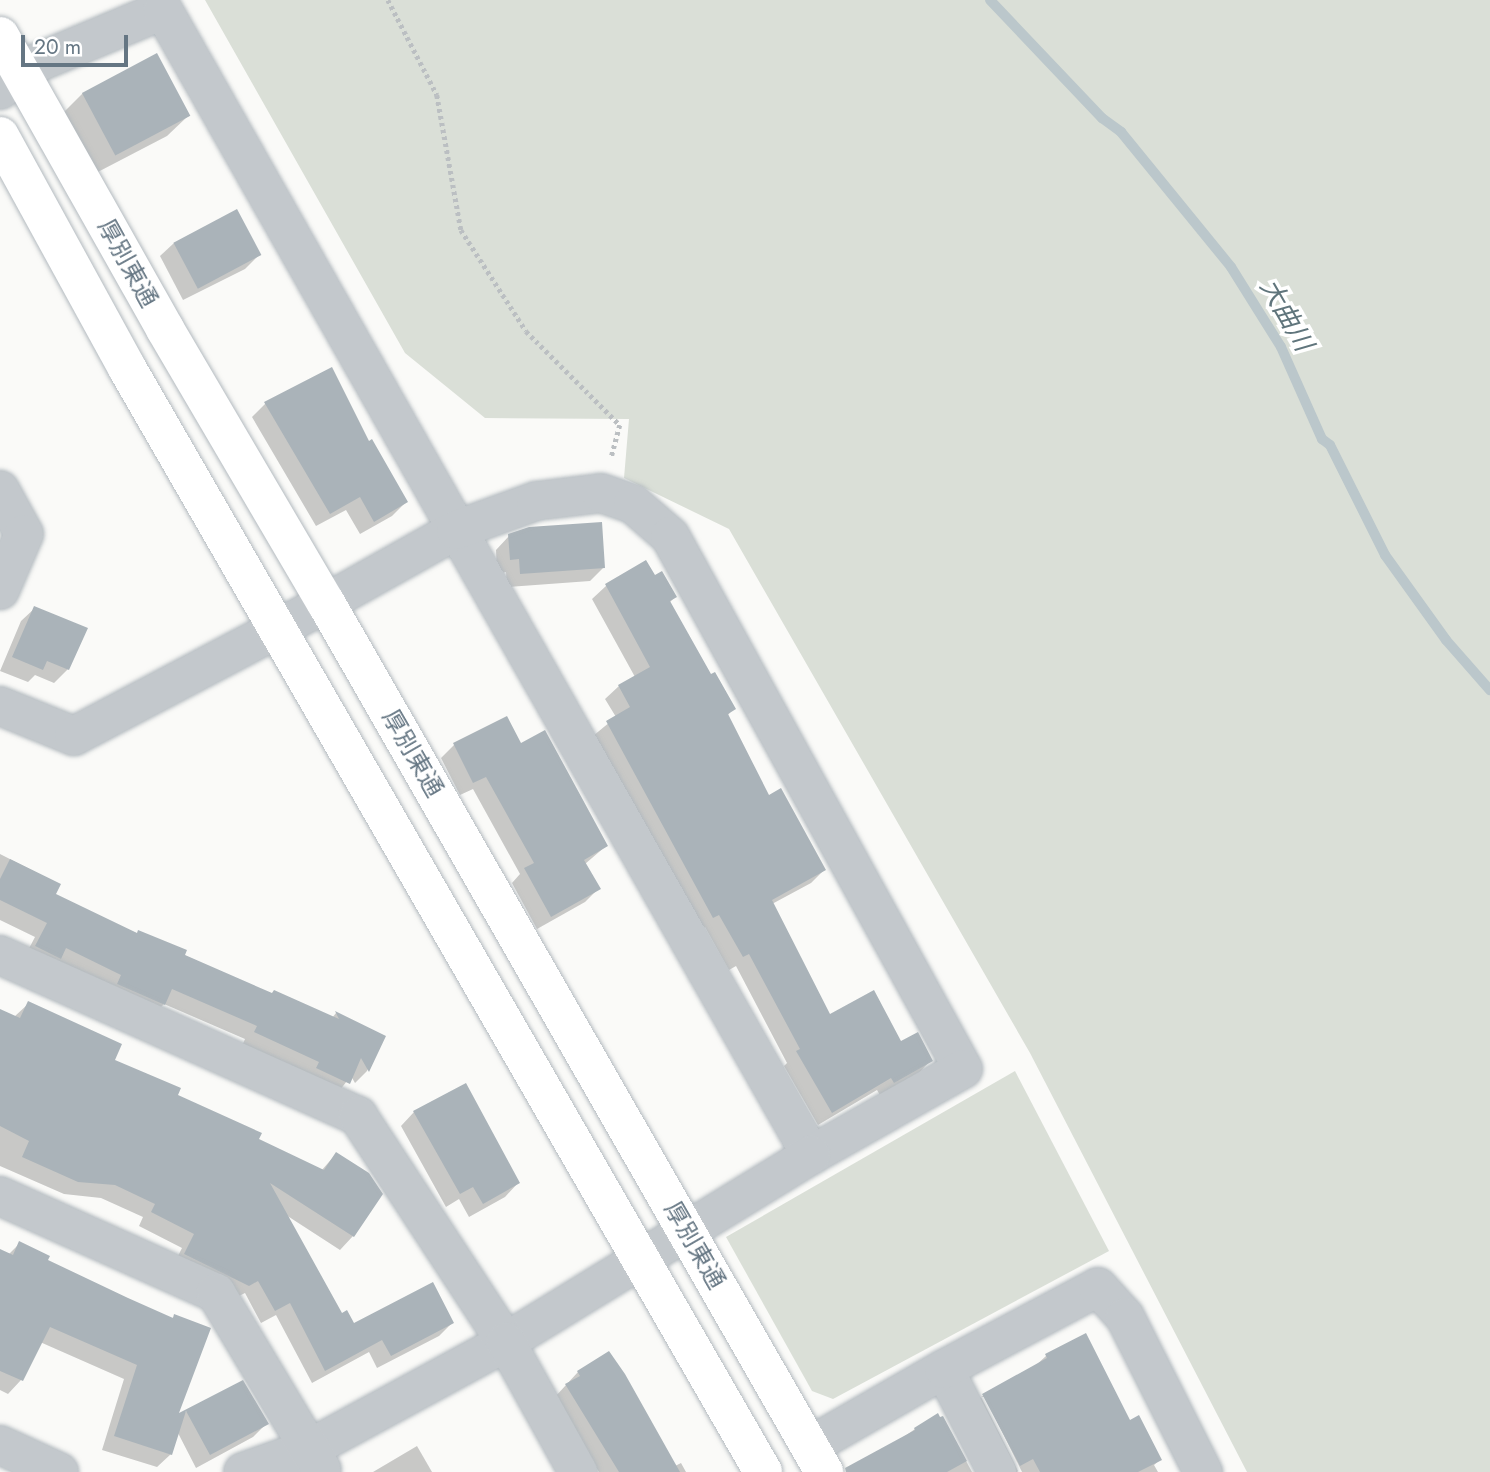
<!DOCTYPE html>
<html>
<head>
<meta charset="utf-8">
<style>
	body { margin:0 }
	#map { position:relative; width:1490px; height:1472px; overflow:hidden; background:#fafaf8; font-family:Jost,"Noto Sans JP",sans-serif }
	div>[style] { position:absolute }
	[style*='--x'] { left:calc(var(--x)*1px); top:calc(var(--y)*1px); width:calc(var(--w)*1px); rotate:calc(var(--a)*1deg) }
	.green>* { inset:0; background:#dadfd7 }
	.shadow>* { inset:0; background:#0003 }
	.stream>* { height:10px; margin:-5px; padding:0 5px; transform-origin:5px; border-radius:5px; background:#bbc7cb }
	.building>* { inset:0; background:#aab3b9; transform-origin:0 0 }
	.path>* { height:4.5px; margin-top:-2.25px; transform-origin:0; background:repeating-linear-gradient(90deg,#bbbfc2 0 3.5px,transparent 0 7px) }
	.roads { filter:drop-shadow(0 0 2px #b3babf) drop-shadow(0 0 2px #b3babf) }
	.street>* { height:38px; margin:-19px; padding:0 19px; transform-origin:19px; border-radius:19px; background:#c3c8cc }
	.secondary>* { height:38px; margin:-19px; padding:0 19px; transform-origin:19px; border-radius:19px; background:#fff }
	span { translate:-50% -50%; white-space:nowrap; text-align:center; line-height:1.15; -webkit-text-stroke:7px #fff; paint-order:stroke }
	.street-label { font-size:24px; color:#657683 }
	.water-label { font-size:26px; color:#60757c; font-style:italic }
	.scale { position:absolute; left:21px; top:35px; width:107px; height:32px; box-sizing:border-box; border:4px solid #657683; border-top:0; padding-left:9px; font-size:21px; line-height:24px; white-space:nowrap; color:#657683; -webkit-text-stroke:5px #fff; paint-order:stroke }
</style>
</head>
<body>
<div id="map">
	<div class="green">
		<div style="clip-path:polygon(205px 0,1490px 0,1490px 1472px,1247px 1472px,1030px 1053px,729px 529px,624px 478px,629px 419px,485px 418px,405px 353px)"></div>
		<div style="clip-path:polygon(1015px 1071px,1109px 1251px,833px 1399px,812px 1391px,726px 1237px)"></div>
	</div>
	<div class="shadow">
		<div style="clip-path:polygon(83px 93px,188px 116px,167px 136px,94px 174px,62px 114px)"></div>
		<div style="clip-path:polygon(174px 243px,259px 255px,245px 269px,183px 300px,160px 256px)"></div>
		<div style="clip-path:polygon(266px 403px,368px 443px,406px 502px,392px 516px,360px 534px,346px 510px,316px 526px,252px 417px)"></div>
		<div style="clip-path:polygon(509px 536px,603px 568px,590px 581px,507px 587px,506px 572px,497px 573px,496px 550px)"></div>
		<div style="clip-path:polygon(645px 563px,654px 578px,675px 597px,669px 603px,711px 677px,734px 708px,727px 716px,768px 797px,824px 870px,811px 883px,772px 904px,829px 1016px,900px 1044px,931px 1060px,918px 1074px,880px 1095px,877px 1090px,818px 1125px,784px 1066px,787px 1063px,736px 966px,729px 970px,705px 927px,699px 930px,593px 736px,616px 717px,605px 699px,619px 686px,635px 677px,592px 599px,606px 586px)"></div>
		<div style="clip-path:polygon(35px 608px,68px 669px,54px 683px,35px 675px,28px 682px,0 671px,21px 621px)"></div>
		<div style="clip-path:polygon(454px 745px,520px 745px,606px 846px,585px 864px,598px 889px,585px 902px,537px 929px,512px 883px,520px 874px,473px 789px,460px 795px,441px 758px)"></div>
		<div style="clip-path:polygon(0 854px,59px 884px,53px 895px,271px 995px,332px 1018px,336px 1013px,384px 1036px,367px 1071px,355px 1083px,351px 1076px,335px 1096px,242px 1046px,245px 1039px,164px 1004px,150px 1018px,23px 960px,35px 937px,0 920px)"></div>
		<div style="clip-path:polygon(28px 1004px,113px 1060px,257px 1140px,321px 1171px,336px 1154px,353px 1236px,340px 1250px,286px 1215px,341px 1315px,353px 1325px,452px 1323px,439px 1336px,377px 1368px,369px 1352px,312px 1383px,276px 1315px,261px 1323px,245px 1293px,235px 1298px,172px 1268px,182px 1248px,139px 1226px,143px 1217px,101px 1198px,64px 1194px,0 1166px,0 1010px,14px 1017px)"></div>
		<div style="clip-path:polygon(414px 1112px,518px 1183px,505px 1197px,469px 1217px,459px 1199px,446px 1207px,401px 1126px)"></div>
		<div style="clip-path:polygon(20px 1243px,46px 1260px,171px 1319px,175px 1316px,176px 1417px,242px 1382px,267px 1423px,253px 1437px,196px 1468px,178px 1433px,171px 1454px,157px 1467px,102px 1450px,124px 1379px,40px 1342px,21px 1380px,8px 1394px,0 1390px,0 1251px,8px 1255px)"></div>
		<div style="clip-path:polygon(1085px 1336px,1130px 1422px,1160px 1460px,1154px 1465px,1158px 1472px,1022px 1472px,985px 1397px,981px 1397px,1034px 1367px,1046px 1356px)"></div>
		<div style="clip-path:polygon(608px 1353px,675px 1466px,681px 1463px,686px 1472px,599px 1472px,554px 1398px,578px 1372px)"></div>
		<div style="clip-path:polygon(981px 1397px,1018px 1471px,1017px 1472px,1002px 1472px,970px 1408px)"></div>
		<div style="clip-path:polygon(943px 1418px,972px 1472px,854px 1472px,915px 1429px)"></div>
		<div style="clip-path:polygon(417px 1446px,432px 1472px,373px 1472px)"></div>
	</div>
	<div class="stream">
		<div style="--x:990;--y:0;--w:163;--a:46.5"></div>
		<div style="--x:1102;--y:118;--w:24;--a:36"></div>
		<div style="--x:1121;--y:132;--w:174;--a:50.8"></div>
		<div style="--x:1231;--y:267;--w:94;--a:58"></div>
		<div style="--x:1281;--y:347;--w:101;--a:66"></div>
		<div style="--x:1322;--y:439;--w:10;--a:37"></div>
		<div style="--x:1330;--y:445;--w:123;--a:63.4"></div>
		<div style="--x:1385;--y:555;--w:105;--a:54.3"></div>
		<div style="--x:1446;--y:640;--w:67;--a:48.7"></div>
	</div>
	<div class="building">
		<div style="left:157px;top:53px;width:71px;height:85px;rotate:62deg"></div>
		<div style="left:237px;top:209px;width:52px;height:72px;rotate:62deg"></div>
		<div style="clip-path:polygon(332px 367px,369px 441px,372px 439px,408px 502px,374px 522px,360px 497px,330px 514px,264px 402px)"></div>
		<div style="clip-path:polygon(602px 522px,605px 568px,520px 574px,519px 559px,510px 560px,508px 534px,529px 527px)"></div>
		<div style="clip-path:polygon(646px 560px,655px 575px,662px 571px,677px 597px,670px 601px,711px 674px,715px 672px,736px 709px,728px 714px,769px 795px,781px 788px,826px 870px,772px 900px,830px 1014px,874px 990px,901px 1041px,918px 1032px,933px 1061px,894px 1083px,891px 1078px,832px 1113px,796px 1051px,800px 1049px,749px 954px,743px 957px,719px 915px,713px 918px,606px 721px,630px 707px,618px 685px,650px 667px,605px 584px)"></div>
		<div style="clip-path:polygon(34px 606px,88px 628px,69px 670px,47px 661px,43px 670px,12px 657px)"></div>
		<div style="clip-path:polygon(507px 716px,521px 743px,545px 730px,608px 846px,584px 860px,601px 889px,551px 917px,524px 868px,534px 863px,486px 777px,473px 783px,453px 743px)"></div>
		<div style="clip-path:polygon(10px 859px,61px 884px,56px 894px,137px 933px,138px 930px,187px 950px,185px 955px,272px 993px,274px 990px,339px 1019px,335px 1011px,386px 1036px,369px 1072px,361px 1058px,350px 1084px,316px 1068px,319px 1062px,254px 1032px,257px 1026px,172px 989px,165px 1005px,117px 984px,121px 975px,66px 948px,61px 959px,35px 946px,47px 923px,0 900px,0 879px)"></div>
		<div style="clip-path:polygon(28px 1001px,122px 1044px,115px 1060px,181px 1088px,178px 1095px,262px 1133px,259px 1139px,324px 1170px,336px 1152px,369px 1173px,383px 1194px,354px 1237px,270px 1183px,342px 1313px,347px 1310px,354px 1323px,433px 1282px,454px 1323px,391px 1356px,382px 1340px,325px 1371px,290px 1303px,275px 1311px,258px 1281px,249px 1286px,184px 1254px,194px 1234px,151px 1212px,155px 1204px,115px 1185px,78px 1182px,22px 1157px,29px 1141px,0 1126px,0 1009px,20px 1018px)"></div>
		<div style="clip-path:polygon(466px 1083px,520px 1183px,483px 1204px,473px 1187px,460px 1194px,413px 1111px)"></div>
		<div style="clip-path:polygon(19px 1241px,50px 1256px,48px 1260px,128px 1298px,173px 1318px,174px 1314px,211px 1328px,179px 1413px,243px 1380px,269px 1424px,210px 1455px,186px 1411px,172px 1455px,114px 1436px,137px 1365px,50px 1327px,23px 1381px,0 1371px,0 1249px,13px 1255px)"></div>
		<div style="clip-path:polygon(1086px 1333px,1130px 1420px,1139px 1415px,1162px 1460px,1138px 1472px,1040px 1472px,1033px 1459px,1020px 1466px,982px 1394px,1047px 1358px,1045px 1354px)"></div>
		<div style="clip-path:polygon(609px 1351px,625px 1374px,680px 1472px,619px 1472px,565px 1384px,580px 1376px,577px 1371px)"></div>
		<div style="clip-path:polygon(938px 1413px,940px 1417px,943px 1416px,967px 1461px,947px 1472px,846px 1472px,845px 1468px,915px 1430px,914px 1428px)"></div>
	</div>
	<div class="path">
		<div style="--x:388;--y:0;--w:107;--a:62.7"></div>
		<div style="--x:437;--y:95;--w:137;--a:79.9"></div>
		<div style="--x:461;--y:230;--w:120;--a:57.2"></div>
		<div style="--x:526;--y:331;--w:133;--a:45"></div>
		<div style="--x:620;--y:425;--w:34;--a:105"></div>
	</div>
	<div class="roads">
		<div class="street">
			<div style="--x:0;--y:90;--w:28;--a:-45"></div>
			<div style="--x:20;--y:70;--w:155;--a:-22.8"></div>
			<div style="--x:163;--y:10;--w:1316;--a:60.49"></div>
			<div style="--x:0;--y:490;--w:50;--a:61.4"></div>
			<div style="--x:24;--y:534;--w:61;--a:113.2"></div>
			<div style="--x:0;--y:706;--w:80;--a:22.1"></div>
			<div style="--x:74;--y:736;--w:285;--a:-27.8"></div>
			<div style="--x:326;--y:603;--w:149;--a:-29.3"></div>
			<div style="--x:456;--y:530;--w:85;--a:-19.9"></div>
			<div style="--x:536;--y:501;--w:65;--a:-7"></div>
			<div style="--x:601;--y:493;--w:34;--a:19"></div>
			<div style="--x:633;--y:504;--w:49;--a:40.9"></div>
			<div style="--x:670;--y:536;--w:608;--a:61.2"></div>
			<div style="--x:963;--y:1069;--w:175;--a:150.5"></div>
			<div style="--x:811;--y:1155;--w:358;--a:148.5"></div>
			<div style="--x:506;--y:1342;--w:222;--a:151.5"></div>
			<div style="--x:311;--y:1448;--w:72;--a:160.6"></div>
			<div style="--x:0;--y:955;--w:393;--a:24.2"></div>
			<div style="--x:358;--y:1116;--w:270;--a:56.8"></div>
			<div style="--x:506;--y:1342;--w:149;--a:61"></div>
			<div style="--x:0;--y:1196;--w:237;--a:24.2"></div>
			<div style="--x:216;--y:1293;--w:206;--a:59.1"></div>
			<div style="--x:944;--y:1369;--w:116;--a:62.8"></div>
			<div style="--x:0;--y:1445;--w:65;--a:24.6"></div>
			<div style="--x:810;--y:1446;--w:155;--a:-29.9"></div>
			<div style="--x:944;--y:1369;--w:174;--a:-28"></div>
			<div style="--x:1098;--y:1287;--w:40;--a:48"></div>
			<div style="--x:1125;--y:1317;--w:174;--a:63.3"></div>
		</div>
		<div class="secondary">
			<div style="--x:0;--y:36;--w:336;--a:60.6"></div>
			<div style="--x:165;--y:329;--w:318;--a:59.6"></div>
			<div style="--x:326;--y:603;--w:1002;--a:60.18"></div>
			<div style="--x:0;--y:136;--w:264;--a:61.3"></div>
			<div style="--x:127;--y:368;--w:1274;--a:60.05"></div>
		</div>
	</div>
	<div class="street-label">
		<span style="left:128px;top:263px;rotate:61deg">厚別東通</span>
		<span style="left:413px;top:753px;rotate:60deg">厚別東通</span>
		<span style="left:695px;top:1245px;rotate:60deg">厚別東通</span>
	</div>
	<div class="water-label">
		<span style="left:1286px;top:315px;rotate:60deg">大曲川</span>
	</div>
	<div class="scale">20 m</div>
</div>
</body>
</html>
